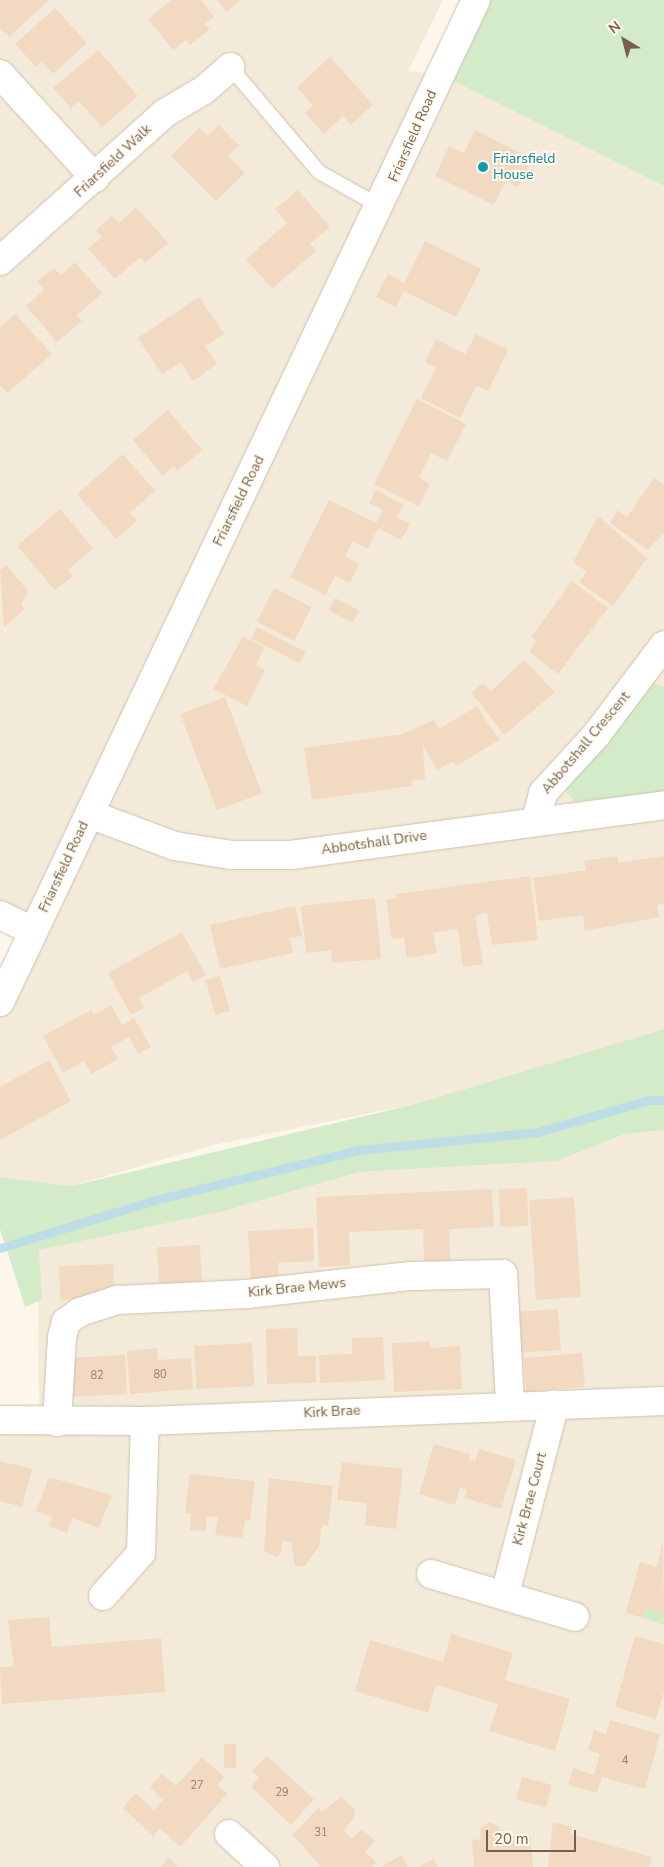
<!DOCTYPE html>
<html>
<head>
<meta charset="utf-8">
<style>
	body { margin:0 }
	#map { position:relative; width:664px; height:1867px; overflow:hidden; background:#fdf7eb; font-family:"Nunito Sans",sans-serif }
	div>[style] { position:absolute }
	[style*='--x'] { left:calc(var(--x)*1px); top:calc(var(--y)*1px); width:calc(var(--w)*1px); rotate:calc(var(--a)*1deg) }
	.residential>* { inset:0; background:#f4ead9 }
	.green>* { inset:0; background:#d3ebc8 }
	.stream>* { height:9px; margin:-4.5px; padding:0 4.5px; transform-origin:4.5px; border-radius:4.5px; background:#bedee7 }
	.building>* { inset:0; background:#f2d9c2; transform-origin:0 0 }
	.roads { filter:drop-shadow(0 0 1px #cfc0af) drop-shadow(0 0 1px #cfc0af) }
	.service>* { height:14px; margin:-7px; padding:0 7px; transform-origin:7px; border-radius:7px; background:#fff }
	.minor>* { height:28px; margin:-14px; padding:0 14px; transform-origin:14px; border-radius:14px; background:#fff }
	.tertiary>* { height:28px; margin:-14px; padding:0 14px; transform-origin:14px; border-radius:14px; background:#fff }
	.dots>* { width:14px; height:14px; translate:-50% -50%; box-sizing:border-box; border:2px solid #fffbf1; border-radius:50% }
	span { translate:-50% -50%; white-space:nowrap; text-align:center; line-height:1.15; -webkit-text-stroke:4px #fffbf1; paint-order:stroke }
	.number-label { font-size:11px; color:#967e6a }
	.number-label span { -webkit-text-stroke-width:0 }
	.street-label { font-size:14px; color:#78604d }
	.culture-label { font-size:14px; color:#0d838f }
	.left { translate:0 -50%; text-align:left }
	.north { position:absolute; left:599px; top:15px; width:50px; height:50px; -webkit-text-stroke:4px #fffbf1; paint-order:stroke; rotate:323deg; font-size:14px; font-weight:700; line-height:20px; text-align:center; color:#78604d }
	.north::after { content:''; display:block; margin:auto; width:18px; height:22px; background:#78604d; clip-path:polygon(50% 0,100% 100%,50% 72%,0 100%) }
	.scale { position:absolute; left:486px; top:1830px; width:90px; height:22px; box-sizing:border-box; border:2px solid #78604d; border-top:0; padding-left:6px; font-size:15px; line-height:18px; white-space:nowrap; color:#78604d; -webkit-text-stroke:4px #fffbf1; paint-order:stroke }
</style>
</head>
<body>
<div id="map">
	<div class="residential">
		<div style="clip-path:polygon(0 0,443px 0,408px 71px,441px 75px,664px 186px,664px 1029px,415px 1104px,213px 1145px,72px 1186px,0 1177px,0 1015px,33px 934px,0 917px)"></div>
		<div style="clip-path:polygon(664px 1130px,664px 1867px,0 1867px,0 1421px,39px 1422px,38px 1250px,224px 1211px,359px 1172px,557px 1161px,625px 1134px)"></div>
	</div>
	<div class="green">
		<div style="clip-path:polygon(476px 0,664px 0,664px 186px,441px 75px)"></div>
		<div style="clip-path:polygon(650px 683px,664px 687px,664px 793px,575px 801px,567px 794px,567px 782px)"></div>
		<div style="clip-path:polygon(664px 1029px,664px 1130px,625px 1134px,557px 1161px,359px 1172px,224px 1211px,39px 1250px,42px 1300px,25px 1307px,0 1229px,0 1177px,72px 1186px,415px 1104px)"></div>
		<div style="clip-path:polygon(646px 1608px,664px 1613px,664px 1625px,643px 1618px)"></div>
	</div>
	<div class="stream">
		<div style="--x:0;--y:1248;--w:162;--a:-17.2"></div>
		<div style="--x:155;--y:1200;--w:209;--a:-13.8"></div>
		<div style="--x:358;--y:1150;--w:181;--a:-5.7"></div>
		<div style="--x:538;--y:1132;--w:116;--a:-16.1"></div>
		<div style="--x:649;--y:1100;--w:15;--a:0"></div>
	</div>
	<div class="building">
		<div style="clip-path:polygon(0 0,49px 0,9px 37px,0 28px)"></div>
		<div style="clip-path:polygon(171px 0,201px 0,214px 17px,205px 24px,210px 29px,190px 45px,186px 40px,173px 50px,148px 19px)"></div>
		<div style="clip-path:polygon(217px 0,240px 0,227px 12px)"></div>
		<div style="clip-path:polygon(55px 8px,87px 43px,53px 74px,42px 62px,36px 67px,15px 44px)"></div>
		<div style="clip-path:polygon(98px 50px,138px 96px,102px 127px,79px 101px,71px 108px,53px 88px)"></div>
		<div style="clip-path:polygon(330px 57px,373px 105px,351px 125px,343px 116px,324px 134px,305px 113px,313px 106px,297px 87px)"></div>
		<div style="clip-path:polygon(219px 125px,239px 146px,228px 156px,245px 173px,216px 201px,171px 156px,199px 128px,208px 136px)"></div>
		<div style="clip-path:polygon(475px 130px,532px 159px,518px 187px,506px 181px,494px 205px,435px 176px,449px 146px,464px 153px)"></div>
		<div style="clip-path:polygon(298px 190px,330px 227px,310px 244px,316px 251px,272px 289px,246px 259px,287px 223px,275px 209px)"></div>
		<div style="clip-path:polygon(136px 207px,168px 243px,145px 263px,140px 257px,115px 279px,88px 249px,102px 237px,96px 230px,112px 216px,119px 223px)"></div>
		<div style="clip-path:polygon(425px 241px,481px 269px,456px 317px,404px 291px,396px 307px,376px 297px,388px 274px,404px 283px)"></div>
		<div style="clip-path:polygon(75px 262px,102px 293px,77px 315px,82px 321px,57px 342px,26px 306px,44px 290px,37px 282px,54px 268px,61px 275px)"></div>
		<div style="clip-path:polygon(199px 297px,224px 334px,205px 346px,217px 364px,193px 381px,181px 362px,162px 374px,138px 338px)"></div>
		<div style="clip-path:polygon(15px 314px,52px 354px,7px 393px,0 385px,0 327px)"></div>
		<div style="clip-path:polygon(476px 334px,508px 350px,488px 391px,477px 385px,460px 418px,421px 398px,436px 368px,425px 362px,436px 339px,465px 354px)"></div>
		<div style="clip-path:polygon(417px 399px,466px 424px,447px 461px,431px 453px,419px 478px,430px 484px,419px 506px,374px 484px)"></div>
		<div style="clip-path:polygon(168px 410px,202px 450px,177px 471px,174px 466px,163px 476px,133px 440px)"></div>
		<div style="clip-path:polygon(123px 454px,155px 491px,130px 513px,137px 521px,116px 539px,77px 494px)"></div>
		<div style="clip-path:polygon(654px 478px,664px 485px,664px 533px,648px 550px,610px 523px,618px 510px,627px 517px)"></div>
		<div style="clip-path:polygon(376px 490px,404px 505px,397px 517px,410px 524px,401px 540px,378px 528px,368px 549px,353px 541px,345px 556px,359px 564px,350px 583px,335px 576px,325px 595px,290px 577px,329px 500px,376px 523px,383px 510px,369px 503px)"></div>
		<div style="clip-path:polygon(60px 509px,93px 548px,68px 570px,73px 576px,55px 590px,17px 546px)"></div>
		<div style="clip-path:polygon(598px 516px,647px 558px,613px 606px,579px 582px,587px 572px,573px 562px)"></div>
		<div style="clip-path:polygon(6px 565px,28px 591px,21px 604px,25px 609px,4px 627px,0 570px)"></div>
		<div style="clip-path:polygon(572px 581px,608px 608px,558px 674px,529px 652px,537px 641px,531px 637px)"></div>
		<div style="left:274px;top:588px;width:42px;height:38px;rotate:27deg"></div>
		<div style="left:335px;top:598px;width:27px;height:14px;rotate:27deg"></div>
		<div style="left:257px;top:627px;width:55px;height:13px;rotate:27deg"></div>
		<div style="clip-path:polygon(243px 637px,265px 647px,256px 665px,265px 670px,247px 706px,213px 689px)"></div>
		<div style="clip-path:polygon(524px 660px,555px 692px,504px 735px,472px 693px,483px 683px,491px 691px)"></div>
		<div style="left:225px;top:697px;width:103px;height:48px;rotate:69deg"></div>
		<div style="clip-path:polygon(477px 706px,499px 740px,456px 766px,453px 761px,437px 770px,423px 746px,425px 779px,411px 781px,412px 786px,312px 800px,304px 748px,403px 734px,434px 720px,439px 729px)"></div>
		<div style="clip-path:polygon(617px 856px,618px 863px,664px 856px,664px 904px,657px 905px,659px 917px,585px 931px,583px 915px,539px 921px,533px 878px,586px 870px,584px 861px)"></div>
		<div style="clip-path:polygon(530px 876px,538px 940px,492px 945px,487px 913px,475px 916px,483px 964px,463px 967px,458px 929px,433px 933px,437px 953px,407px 958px,404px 937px,392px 939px,386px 900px,397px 898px,396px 894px)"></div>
		<div style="clip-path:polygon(375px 898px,381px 959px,332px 963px,331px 950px,306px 953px,301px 906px)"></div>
		<div style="clip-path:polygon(295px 906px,302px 936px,290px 938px,293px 953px,220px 969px,210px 925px)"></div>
		<div style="clip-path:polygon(182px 932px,206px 975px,193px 982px,187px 971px,139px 998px,144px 1008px,131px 1015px,108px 973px)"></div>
		<div style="left:220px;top:976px;width:36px;height:15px;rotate:74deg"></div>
		<div style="clip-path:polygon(111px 1005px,122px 1025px,134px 1018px,151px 1047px,138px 1054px,129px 1037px,111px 1047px,118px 1059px,91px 1074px,84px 1061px,63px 1073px,43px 1036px,91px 1010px,94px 1015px)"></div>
		<div style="clip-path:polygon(49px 1060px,71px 1101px,0 1140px,0 1087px)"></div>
		<div style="left:527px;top:1188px;width:38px;height:28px;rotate:88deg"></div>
		<div style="clip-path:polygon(492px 1189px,494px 1227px,449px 1229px,452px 1287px,425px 1288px,423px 1229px,349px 1232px,350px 1265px,319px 1267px,316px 1197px)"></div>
		<div style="left:574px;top:1197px;width:100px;height:45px;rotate:86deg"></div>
		<div style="clip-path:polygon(313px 1228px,314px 1261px,278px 1263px,279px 1286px,251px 1287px,248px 1231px)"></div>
		<div style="left:200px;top:1245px;width:44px;height:43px;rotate:87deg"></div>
		<div style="left:113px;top:1264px;width:34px;height:54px;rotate:88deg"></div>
		<div style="left:558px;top:1309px;width:41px;height:40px;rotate:86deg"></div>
		<div style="clip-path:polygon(297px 1328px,298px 1356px,316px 1356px,316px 1383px,267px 1384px,266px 1329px)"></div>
		<div style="clip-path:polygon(383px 1337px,385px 1380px,320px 1383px,319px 1355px,352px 1354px,352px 1338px)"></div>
		<div style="clip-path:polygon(430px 1341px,430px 1348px,460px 1346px,462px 1389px,394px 1392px,392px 1343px)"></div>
		<div style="left:252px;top:1343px;width:43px;height:58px;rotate:87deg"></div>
		<div style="clip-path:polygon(157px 1348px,158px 1360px,191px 1358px,193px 1389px,130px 1394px,127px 1351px)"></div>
		<div style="left:582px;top:1353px;width:34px;height:59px;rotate:85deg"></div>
		<div style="left:125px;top:1355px;width:39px;height:58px;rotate:87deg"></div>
		<div style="clip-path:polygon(434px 1444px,470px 1454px,469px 1460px,475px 1461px,479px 1449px,516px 1460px,501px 1509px,465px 1498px,467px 1489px,460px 1488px,455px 1505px,419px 1494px)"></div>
		<div style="clip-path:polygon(0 1461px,32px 1469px,22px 1507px,0 1501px)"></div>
		<div style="clip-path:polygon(342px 1462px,403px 1469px,396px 1529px,365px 1525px,367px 1503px,337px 1500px)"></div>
		<div style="clip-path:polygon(190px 1474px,255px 1481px,250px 1521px,245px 1520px,242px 1538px,215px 1535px,218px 1517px,207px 1516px,206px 1531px,190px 1530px,191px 1514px,185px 1513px)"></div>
		<div style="clip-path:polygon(49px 1477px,112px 1495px,99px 1528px,72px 1518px,67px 1533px,49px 1526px,52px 1517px,36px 1511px)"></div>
		<div style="clip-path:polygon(269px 1478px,333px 1486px,328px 1526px,322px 1525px,319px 1546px,305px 1566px,295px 1566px,291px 1542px,283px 1541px,281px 1553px,276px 1557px,264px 1551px)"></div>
		<div style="clip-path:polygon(663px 1542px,664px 1613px,646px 1608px,643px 1618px,626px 1613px,640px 1562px,657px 1567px)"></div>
		<div style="clip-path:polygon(49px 1617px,52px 1647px,161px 1638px,165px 1692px,2px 1704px,0 1667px,14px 1666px,8px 1620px)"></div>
		<div style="clip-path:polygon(451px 1634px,513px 1653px,505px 1680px,570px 1699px,555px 1751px,489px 1731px,498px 1704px,436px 1685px,428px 1713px,355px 1691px,370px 1640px,443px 1662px)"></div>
		<div style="clip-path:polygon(635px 1636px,664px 1644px,664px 1691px,656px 1719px,615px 1707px)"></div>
		<div style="clip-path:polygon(610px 1720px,660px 1734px,645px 1789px,602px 1777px,597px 1793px,568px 1785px,573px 1768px,594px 1775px,600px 1754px,588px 1750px,594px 1730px,606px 1734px)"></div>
		<div style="left:224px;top:1744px;width:12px;height:24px"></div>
		<div style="clip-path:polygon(267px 1756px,314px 1799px,291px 1825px,251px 1787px,259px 1778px,252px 1771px)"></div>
		<div style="clip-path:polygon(202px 1757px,224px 1777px,217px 1785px,227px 1794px,180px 1847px,160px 1828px,153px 1836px,123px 1808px,136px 1793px,154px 1810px,163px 1800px,150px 1787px,162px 1774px,176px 1786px)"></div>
		<div style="left:522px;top:1777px;width:31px;height:23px;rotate:15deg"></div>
		<div style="clip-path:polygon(341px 1797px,355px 1810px,355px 1817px,343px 1830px,352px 1839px,361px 1829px,375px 1841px,365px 1852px,376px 1862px,372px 1867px,321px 1867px,293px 1835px,318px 1808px,322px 1812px)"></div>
		<div style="clip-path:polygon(490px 1822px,499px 1827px,501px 1838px,530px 1835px,533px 1867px,474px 1867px,472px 1840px,481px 1839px,480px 1828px)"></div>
		<div style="clip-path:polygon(553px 1822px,572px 1827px,571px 1834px,652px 1857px,649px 1867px,548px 1867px)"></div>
		<div style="clip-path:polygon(402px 1855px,408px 1867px,380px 1867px)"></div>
		<div style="clip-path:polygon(169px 1858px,179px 1867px,161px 1867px)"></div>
		<div style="clip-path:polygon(434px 1859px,438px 1867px,417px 1867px)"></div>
	</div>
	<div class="roads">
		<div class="service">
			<div style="--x:230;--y:67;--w:138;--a:49.7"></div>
			<div style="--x:319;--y:172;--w:71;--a:29.4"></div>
		</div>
		<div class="minor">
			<div style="--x:0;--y:74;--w:141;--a:47.6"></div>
			<div style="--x:0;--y:261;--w:222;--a:-41.9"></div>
			<div style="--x:165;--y:113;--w:45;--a:-30.5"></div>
			<div style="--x:204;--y:90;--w:35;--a:-41"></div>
			<div style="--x:89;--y:814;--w:92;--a:20.4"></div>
			<div style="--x:175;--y:846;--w:58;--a:9"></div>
			<div style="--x:232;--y:855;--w:59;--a:0"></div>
			<div style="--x:291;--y:855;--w:376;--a:-7.6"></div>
			<div style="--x:536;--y:820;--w:28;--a:-75"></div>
			<div style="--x:543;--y:793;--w:80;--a:-47.5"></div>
			<div style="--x:597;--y:734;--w:111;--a:-53"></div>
			<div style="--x:0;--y:915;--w:37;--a:26"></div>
			<div style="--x:57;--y:1422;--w:85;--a:-86.6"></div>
			<div style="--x:62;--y:1337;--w:16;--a:-75"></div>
			<div style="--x:66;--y:1322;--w:17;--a:-36"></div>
			<div style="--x:80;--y:1312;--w:40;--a:-18"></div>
			<div style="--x:118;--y:1300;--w:129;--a:-2.7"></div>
			<div style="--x:247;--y:1294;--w:165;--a:-6.3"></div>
			<div style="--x:411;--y:1276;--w:92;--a:-1.2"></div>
			<div style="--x:503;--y:1274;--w:130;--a:86.9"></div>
			<div style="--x:431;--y:1574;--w:150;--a:16.6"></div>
			<div style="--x:505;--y:1594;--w:196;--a:-75.3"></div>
			<div style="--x:103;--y:1596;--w:57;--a:-48.5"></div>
			<div style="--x:141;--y:1553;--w:132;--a:-88.3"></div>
			<div style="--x:229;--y:1834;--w:49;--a:42.5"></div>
		</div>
		<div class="tertiary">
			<div style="--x:0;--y:1002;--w:1109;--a:-64.59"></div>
			<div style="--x:0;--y:1420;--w:145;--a:0.4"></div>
			<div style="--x:145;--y:1421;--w:519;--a:-2.21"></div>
		</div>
	</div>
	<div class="dots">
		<div style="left:483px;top:167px;background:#0f9aa8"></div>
	</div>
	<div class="number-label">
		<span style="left:160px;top:1375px">80</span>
		<span style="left:97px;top:1376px">82</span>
		<span style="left:625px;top:1761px">4</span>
		<span style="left:197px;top:1786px">27</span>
		<span style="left:282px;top:1793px">29</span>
		<span style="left:321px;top:1833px">31</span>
	</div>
	<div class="street-label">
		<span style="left:413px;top:136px;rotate:-66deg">Friarsfield Road</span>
		<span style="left:113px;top:161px;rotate:-43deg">Friarsfield Walk</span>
		<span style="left:239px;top:501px;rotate:-64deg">Friarsfield Road</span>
		<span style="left:586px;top:743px;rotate:-50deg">Abbotshall Crescent</span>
		<span style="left:374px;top:843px;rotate:-8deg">Abbotshall Drive</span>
		<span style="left:64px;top:867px;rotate:-65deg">Friarsfield Road</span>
		<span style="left:297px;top:1288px;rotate:-6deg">Kirk Brae Mews</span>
		<span style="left:332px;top:1412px;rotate:-3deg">Kirk Brae</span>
		<span style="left:530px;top:1499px;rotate:-75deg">Kirk Brae Court</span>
	</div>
	<div class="culture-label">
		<span class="left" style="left:493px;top:167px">Friarsfield<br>House</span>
	</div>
	<div class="north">N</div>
	<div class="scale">20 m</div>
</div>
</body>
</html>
